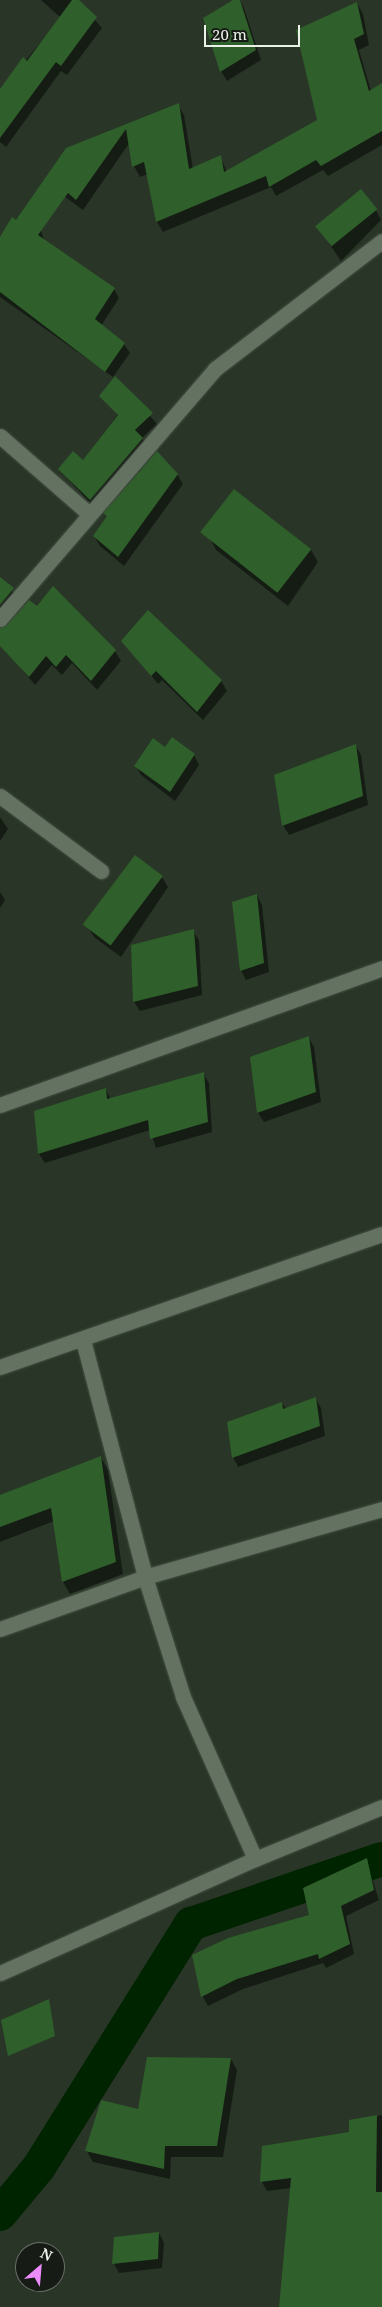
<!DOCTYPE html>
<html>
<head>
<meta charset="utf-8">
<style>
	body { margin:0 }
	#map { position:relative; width:382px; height:2307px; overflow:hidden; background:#293627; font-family:"Noto Serif",serif }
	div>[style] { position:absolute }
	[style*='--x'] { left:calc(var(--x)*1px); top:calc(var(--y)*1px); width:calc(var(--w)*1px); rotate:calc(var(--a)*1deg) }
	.shadow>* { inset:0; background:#0007 }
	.canal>* { height:34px; margin:-17px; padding:0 17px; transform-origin:17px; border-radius:17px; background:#002300 }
	.building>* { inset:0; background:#2f5f2a; transform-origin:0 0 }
	.roads { filter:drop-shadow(0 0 1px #455044) drop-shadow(0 0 1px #455044) }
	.minor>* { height:15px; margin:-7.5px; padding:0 7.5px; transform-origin:7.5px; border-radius:7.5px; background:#647262 }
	span { translate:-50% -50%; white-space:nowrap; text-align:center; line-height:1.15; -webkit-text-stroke:4px #161b15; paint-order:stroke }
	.north { position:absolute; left:15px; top:2242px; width:50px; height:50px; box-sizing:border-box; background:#161b15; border:1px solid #6b716a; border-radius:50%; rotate:27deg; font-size:14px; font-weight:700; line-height:20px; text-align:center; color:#ebf3e9 }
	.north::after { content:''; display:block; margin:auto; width:18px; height:22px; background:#ec8cfb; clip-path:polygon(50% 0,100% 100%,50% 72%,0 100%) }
	.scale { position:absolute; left:204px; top:25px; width:96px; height:22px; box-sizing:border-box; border:2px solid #ebf3e9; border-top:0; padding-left:6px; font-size:15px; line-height:18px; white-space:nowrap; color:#ebf3e9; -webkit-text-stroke:4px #161b15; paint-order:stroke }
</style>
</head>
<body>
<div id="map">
	<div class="shadow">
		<div style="clip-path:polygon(41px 0,77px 0,102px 28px,67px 75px,61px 71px,6px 147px,0 142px,0 91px,61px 18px)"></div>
		<div style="clip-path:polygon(236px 0,240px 0,244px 8px,261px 60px,227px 81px,221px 71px)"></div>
		<div style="clip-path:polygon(357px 3px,363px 14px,369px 45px,359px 50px,371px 91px,382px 85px,382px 145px,328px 176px,323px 170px,276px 196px,271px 187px,163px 232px,157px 222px,148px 174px,140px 177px,134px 166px,130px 142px,83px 210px,53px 188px,67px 149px,178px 105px,184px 115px,193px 169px,220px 156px,227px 172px,318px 121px)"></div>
		<div style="clip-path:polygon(376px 210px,381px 220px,341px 261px,321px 232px)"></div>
		<div style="clip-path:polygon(21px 215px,41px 231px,45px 242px,114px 289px,119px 298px,101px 326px,124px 344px,130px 353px,113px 377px,0 297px,0 239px)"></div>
		<div style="clip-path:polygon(132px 395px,157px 424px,142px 438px,148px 448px,96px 509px,59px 469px,83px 462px)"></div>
		<div style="clip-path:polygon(177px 474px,183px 484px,124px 566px,100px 546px,94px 536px,108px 518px,105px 513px)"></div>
		<div style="clip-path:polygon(209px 537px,311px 550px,318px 562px,288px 606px,216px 550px)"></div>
		<div style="clip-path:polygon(0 578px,18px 598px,0 619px)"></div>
		<div style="clip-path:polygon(123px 641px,221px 681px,227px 691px,203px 720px,162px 680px,158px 684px)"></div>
		<div style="clip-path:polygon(4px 648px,115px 651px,121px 661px,97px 690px,72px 663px,62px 675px,52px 665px,35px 685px)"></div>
		<div style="clip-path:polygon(356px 746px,361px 755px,368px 805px,289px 835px,283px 825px)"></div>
		<div style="clip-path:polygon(165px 749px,194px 755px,199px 765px,175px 801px,141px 775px,136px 766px)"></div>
		<div style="clip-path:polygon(0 817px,8px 829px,0 841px)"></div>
		<div style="clip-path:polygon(135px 856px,162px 877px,168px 887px,121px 957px,94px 937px,88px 927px)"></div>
		<div style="clip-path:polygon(0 892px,5px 900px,0 908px)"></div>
		<div style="clip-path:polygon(257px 895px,262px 905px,269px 972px,246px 980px,241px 970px)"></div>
		<div style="clip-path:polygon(193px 931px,199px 940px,202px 995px,140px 1011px,134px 1002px)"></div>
		<div style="clip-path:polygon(309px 1038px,314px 1047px,321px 1102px,264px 1122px,258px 1113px,252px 1058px)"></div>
		<div style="clip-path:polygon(203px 1073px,209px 1083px,212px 1132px,156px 1148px,150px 1130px,45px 1163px,39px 1154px,36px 1112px,106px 1090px,111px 1100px)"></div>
		<div style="clip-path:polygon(316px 1399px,321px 1408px,325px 1436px,238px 1467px,233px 1457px,282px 1403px,286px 1409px)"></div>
		<div style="clip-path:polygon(101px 1458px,108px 1470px,123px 1574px,70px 1594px,63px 1582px,54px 1521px,0 1542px,0 1496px)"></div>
		<div style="clip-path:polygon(366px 1860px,379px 1900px,346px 1916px,354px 1954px,326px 1968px,323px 1963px,243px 1989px,208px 2006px,203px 1997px,193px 1956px,310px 1916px)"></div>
		<div style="clip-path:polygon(231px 2059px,237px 2070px,223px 2157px,171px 2157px,170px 2179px,93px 2162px,86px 2150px,139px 2110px)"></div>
		<div style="clip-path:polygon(382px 2115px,382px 2307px,283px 2307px,291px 2188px,267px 2191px,262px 2182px,263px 2147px,350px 2134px,350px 2121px)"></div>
		<div style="clip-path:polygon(159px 2233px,164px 2243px,162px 2268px,119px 2273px,114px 2264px)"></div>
	</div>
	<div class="canal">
		<div style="--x:0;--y:2214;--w:61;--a:-50.3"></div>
		<div style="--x:39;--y:2167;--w:287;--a:-58"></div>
		<div style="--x:191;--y:1924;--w:202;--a:-18.8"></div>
	</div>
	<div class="building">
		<div style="clip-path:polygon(72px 0,79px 0,97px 17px,61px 66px,56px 62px,0 138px,0 89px,23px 57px,27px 61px)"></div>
		<div style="clip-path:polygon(233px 0,240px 0,256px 50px,220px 72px,203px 18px)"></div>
		<div style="clip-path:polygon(357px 2px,364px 34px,354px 39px,369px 91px,382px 83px,382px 131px,321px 166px,316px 160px,269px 187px,266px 176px,156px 222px,144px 162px,132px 167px,126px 129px,76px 200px,68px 193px,38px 235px,115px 288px,95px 319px,125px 343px,105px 372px,0 292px,0 237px,12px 217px,16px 220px,66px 148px,179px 103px,189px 169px,221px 155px,224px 172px,317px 120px,296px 30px)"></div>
		<div style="left:361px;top:189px;width:26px;height:59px;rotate:51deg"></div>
		<div style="clip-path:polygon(115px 376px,153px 413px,135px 430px,143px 438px,90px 500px,58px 469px,73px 451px,83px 460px,118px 415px,99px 396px)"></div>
		<div style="clip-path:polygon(157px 451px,178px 474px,118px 557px,93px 536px,107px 516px,103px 513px)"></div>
		<div style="left:234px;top:489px;width:98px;height:55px;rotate:38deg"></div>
		<div style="clip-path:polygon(0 577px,14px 588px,0 605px)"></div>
		<div style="clip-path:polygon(53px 586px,116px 650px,91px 681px,66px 655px,56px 667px,46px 656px,29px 677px,0 646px,0 628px,7px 625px,29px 600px,37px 606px)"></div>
		<div style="clip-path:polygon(148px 610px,222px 680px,197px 712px,156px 671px,151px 676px,121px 641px)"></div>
		<div style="clip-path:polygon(172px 737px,195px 754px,170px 792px,134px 766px,153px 738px,165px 747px)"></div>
		<div style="clip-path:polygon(356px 744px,363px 796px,282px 826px,274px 775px)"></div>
		<div style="left:135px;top:855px;width:35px;height:87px;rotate:37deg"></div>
		<div style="clip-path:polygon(257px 894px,264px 963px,240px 971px,232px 902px)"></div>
		<div style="clip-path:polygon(194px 929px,198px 986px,133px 1002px,131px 945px)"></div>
		<div style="clip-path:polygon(309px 1036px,316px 1092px,257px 1113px,250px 1057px)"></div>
		<div style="clip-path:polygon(204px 1072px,208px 1122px,150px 1139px,148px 1120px,38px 1154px,34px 1111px,106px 1088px,107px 1099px)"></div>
		<div style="clip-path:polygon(316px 1397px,320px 1426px,232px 1458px,227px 1422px,282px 1402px,283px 1409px)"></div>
		<div style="clip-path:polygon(101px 1456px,116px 1562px,62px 1582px,51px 1508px,0 1527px,0 1495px)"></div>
		<div style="clip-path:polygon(367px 1858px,374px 1890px,341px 1906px,350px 1944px,319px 1959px,318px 1954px,237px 1979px,201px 1997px,192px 1955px,228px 1938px,309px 1915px,303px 1888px)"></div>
		<div style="clip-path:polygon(49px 1999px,55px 2036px,8px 2056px,1px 2020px)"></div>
		<div style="clip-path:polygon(147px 2057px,231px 2058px,217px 2146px,165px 2146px,164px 2169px,85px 2151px,101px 2100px,138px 2109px)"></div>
		<div style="clip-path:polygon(377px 2115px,376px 2192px,382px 2192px,382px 2307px,279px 2307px,291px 2178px,260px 2182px,262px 2146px,349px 2132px,349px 2120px)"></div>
		<div style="clip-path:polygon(159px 2232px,158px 2259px,112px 2264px,114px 2237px)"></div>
	</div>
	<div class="roads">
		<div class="minor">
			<div style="--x:0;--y:436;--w:118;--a:41.2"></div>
			<div style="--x:0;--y:619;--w:330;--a:-49.3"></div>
			<div style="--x:215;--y:369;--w:210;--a:-37.5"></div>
			<div style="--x:0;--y:796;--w:126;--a:36.6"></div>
			<div style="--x:0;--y:1105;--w:406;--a:-19.7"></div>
			<div style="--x:83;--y:1340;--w:245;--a:75.3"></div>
			<div style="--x:145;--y:1577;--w:126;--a:72.4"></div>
			<div style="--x:183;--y:1697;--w:177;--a:66"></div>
			<div style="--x:0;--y:1367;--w:404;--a:-19.2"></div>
			<div style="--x:0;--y:1629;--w:154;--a:-19.7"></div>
			<div style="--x:145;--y:1577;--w:247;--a:-16"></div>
			<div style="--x:0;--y:1973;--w:279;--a:-24.1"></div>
			<div style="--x:255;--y:1859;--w:137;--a:-22.3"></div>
		</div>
	</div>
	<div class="north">N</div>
	<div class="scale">20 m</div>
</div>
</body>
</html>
